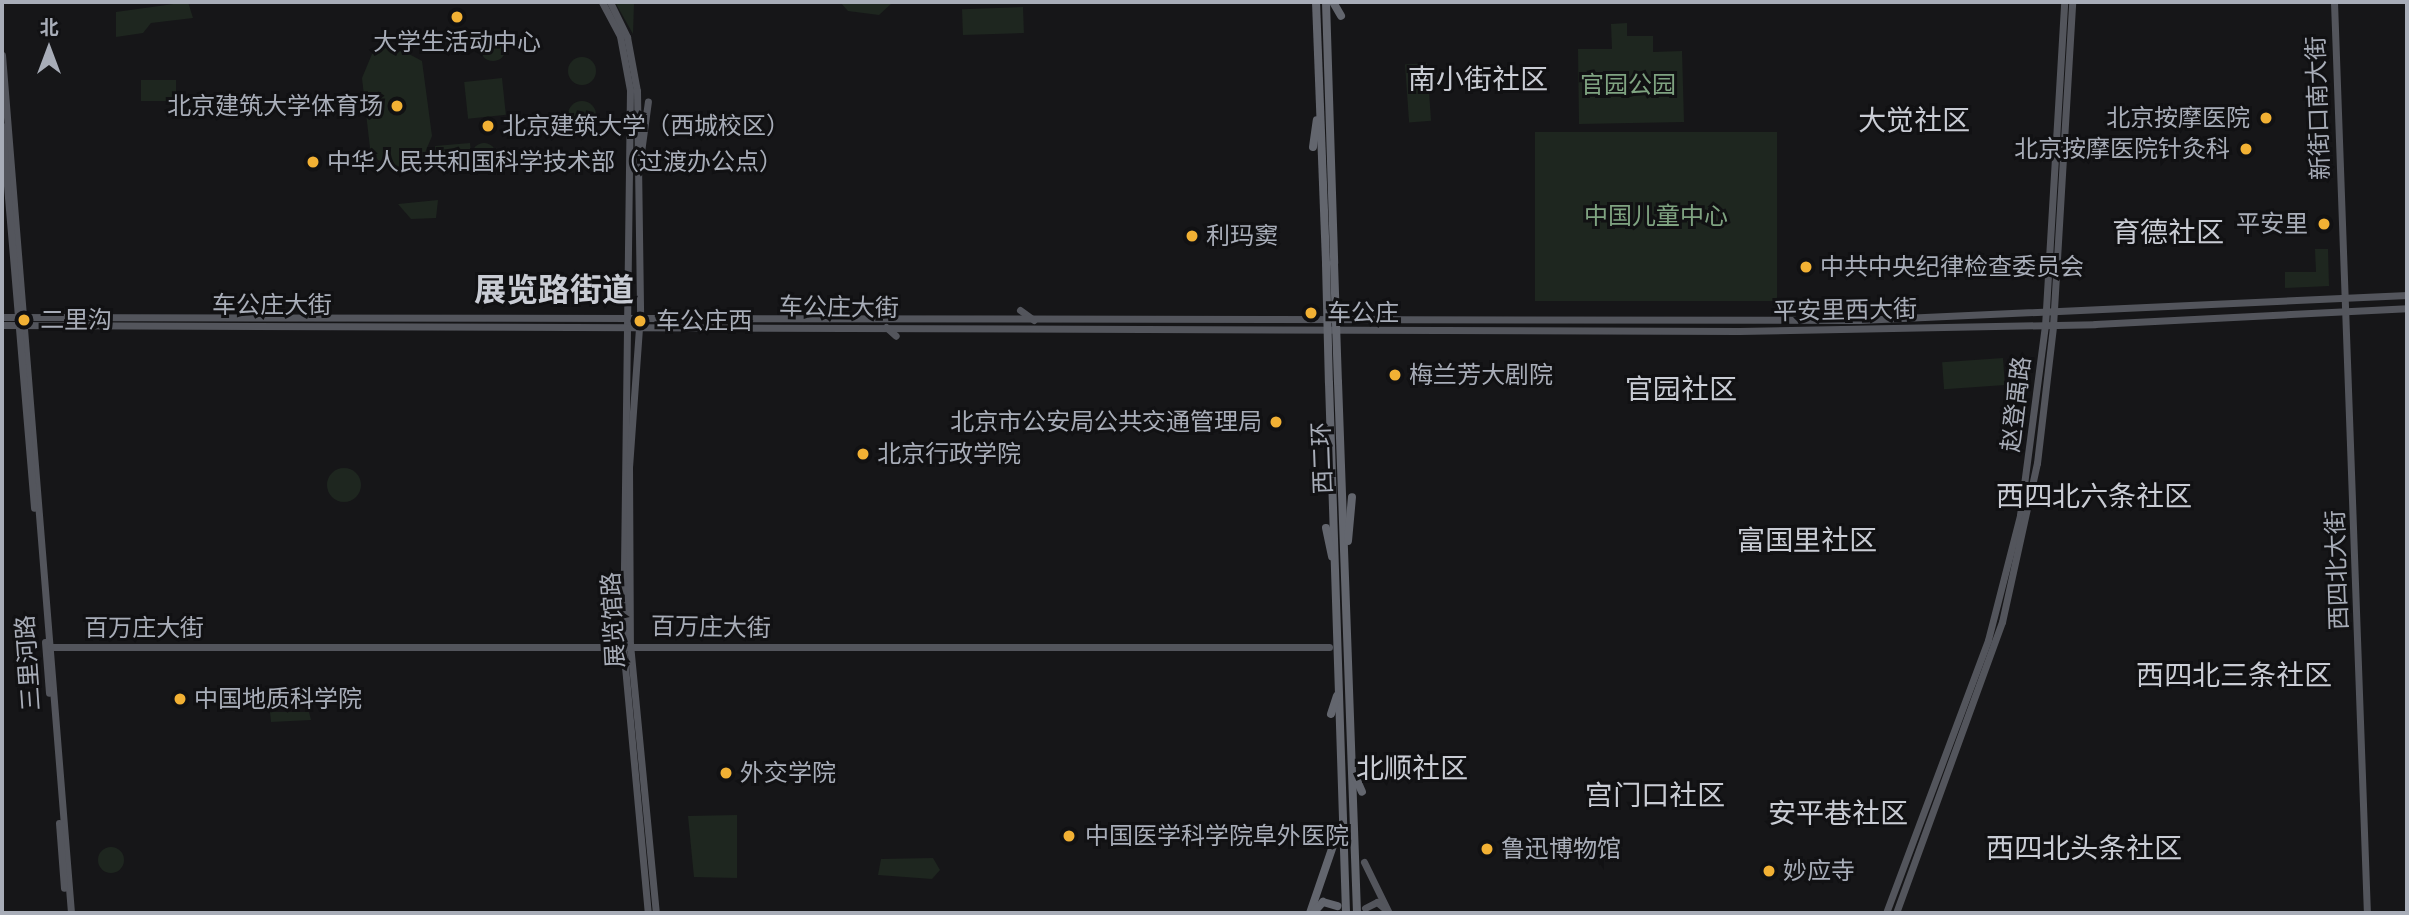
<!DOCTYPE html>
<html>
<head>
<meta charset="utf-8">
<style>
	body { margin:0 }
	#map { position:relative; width:2409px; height:915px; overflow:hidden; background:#161618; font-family:Inter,"Noto Sans SC",sans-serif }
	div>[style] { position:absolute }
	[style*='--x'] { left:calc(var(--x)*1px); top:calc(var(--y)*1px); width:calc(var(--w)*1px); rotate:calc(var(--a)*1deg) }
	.green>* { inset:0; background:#1e261f; transform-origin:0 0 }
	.round { border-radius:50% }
	.major>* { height:7px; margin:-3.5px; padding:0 3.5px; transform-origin:3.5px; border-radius:3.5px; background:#53555c }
	.highway>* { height:8px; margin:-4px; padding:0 4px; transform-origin:4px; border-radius:4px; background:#63666e }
	.highway-bridge>* { height:8px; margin:-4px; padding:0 4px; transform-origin:4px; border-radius:4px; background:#63666e }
	.dots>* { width:19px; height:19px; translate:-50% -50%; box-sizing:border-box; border:4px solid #111113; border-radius:50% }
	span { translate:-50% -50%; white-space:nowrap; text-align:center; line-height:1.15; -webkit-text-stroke:6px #111113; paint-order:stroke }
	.poi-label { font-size:24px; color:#a8adb8 }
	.right { translate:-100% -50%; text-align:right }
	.left { translate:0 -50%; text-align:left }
	.park-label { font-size:24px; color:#7fa381 }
	.street-label { font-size:24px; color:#a8adb8 }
	.quarter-label { font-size:28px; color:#c9ccd4 }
	.district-label { font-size:32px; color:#c9ccd4; font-weight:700 }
	.frame { position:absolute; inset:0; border:4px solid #a8adb8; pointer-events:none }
	.north { position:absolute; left:14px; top:14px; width:70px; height:70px; -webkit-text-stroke:5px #111113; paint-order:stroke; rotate:0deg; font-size:19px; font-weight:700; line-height:28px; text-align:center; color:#a8adb8 }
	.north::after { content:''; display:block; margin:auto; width:24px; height:32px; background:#a8adb8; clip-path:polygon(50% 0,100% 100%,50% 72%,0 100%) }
</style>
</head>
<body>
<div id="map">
	<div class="green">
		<div style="clip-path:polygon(188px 2px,193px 18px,151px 23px,143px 33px,116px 37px,116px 12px)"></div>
		<div style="clip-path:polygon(615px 2px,634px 2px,633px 34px)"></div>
		<div style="clip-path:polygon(840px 2px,892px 2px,892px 3px,879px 15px,848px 11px)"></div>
		<div style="left:1023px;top:7px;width:26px;height:61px;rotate:88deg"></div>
		<div style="clip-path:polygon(1627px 23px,1627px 36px,1653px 36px,1653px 52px,1682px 51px,1684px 122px,1579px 124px,1578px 49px,1612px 49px,1611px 24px)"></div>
		<div class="round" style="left:480px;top:35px;width:26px;height:26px"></div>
		<div style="clip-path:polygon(392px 45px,422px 61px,432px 136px,422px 160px,401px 167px,378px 160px,370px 148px,362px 78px,372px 54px)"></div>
		<div class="round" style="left:568px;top:57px;width:28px;height:28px"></div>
		<div style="left:1427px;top:63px;width:58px;height:22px;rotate:86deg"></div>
		<div style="left:502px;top:78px;width:37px;height:38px;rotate:84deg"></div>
		<div style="left:141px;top:80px;width:35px;height:21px"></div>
		<div class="round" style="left:568px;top:101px;width:28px;height:28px"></div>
		<div style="left:1535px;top:132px;width:242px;height:169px"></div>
		<div style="left:470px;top:143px;width:22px;height:35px;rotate:85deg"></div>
		<div class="round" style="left:472px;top:143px;width:24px;height:24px"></div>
		<div style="clip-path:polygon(438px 200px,436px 218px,411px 219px,398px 204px)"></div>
		<div style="clip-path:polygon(2315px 249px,2328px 249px,2329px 286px,2285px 288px,2285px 272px,2316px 272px)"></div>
		<div style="left:2003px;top:358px;width:27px;height:61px;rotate:86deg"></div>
		<div class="round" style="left:327px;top:468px;width:34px;height:34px"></div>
		<div style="clip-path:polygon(270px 712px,309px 712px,311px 720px,271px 722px)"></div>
		<div style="clip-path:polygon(737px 815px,737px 878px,694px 877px,688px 816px)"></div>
		<div class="round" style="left:98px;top:847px;width:26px;height:26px"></div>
		<div style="clip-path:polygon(933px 858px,940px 870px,932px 879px,878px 875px,881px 859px)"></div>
	</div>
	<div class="major">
		<div style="--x:602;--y:2;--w:38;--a:62"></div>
		<div style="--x:620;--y:36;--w:55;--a:79.5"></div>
		<div style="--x:630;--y:90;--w:555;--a:90.72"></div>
		<div style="--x:623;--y:645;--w:269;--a:84.7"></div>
		<div style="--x:610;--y:2;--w:39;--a:64"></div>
		<div style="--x:627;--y:37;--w:55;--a:79.5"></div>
		<div style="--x:637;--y:91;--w:223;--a:89.2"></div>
		<div style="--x:640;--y:314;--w:152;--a:94.1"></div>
		<div style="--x:629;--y:466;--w:178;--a:89.7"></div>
		<div style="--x:630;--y:644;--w:270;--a:84.5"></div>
		<div style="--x:2334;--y:2;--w:912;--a:87.93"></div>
		<div style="--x:2;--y:55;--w:861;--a:85.4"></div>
		<div style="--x:2;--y:126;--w:383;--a:85.2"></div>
		<div style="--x:641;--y:152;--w:51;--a:-82.2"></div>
		<div style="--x:1020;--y:310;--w:17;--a:36"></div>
		<div style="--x:2;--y:317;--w:1857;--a:0.09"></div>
		<div style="--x:1859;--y:320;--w:549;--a:-2.61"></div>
		<div style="--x:2;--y:325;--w:1737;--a:0.2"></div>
		<div style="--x:1739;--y:331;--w:356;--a:-1.1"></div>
		<div style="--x:2095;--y:324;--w:312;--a:-2.9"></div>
		<div style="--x:886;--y:327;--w:13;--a:42"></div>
		<div style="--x:45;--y:642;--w:51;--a:85.5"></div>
		<div style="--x:50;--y:647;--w:1279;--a:0"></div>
		<div style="--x:59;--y:823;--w:65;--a:85.6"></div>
		<div style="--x:1364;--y:862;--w:57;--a:63.9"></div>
		<div style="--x:1365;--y:908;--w:13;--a:-27"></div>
		<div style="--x:1377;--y:902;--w:9;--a:41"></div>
		<div style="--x:1886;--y:913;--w:291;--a:-69.5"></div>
		<div style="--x:1988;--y:640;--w:129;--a:-75.6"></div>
		<div style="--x:2020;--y:515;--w:191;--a:-82.5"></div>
		<div style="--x:2045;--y:326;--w:325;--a:-86.6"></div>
		<div style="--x:1896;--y:913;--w:310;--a:-70"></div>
		<div style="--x:2002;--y:622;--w:163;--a:-77.6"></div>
		<div style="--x:2037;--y:463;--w:138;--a:-83.3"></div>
		<div style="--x:2053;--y:326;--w:325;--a:-86.6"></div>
	</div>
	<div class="highway">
		<div style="--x:1316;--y:2;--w:262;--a:87.8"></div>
		<div style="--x:1326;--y:2;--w:261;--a:88.2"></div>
		<div style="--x:1333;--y:2;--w:16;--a:60"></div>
		<div style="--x:1313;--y:147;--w:27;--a:-82"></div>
		<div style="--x:1338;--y:382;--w:531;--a:87.95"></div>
		<div style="--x:1329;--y:383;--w:530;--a:88.16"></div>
		<div style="--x:1326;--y:528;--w:29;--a:78"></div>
		<div style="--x:1348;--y:541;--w:44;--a:-84.8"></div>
		<div style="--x:1331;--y:714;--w:19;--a:-72"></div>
		<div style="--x:1355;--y:776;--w:17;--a:66"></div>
		<div style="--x:1310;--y:913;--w:74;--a:-71.1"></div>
		<div style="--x:1313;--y:913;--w:15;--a:-48"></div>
		<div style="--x:1323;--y:902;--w:15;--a:16"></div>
	</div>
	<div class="highway-bridge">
		<div style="--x:1334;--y:263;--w:119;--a:88.1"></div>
		<div style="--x:1326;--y:264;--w:119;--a:88.6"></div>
	</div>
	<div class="dots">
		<div style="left:457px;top:17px;background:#f2b134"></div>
		<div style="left:397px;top:106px;background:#f2b134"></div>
		<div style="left:2266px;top:118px;background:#f2b134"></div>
		<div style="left:488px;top:126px;background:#f2b134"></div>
		<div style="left:2246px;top:149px;background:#f2b134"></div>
		<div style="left:313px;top:162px;background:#f2b134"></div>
		<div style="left:2324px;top:224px;background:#f2b134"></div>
		<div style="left:1192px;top:236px;background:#f2b134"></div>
		<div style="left:1806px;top:267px;background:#f2b134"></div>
		<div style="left:1311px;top:313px;background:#f2b134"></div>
		<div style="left:24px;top:320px;background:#f2b134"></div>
		<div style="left:640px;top:321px;background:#f2b134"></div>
		<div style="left:1395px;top:375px;background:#f2b134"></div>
		<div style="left:1276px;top:422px;background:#f2b134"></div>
		<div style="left:863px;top:454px;background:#f2b134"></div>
		<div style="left:180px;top:699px;background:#f2b134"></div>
		<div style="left:726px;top:773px;background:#f2b134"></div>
		<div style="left:1069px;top:836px;background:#f2b134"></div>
		<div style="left:1487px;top:849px;background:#f2b134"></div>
		<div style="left:1769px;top:871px;background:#f2b134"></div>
	</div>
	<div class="poi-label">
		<span style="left:457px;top:42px">大学生活动中心</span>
		<span class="right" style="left:383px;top:106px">北京建筑大学体育场</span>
		<span class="right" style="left:2250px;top:118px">北京按摩医院</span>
		<span class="left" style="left:502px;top:126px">北京建筑大学（西城校区）</span>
		<span class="right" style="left:2230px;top:149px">北京按摩医院针灸科</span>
		<span class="left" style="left:327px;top:162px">中华人民共和国科学技术部（过渡办公点）</span>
		<span class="right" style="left:2308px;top:224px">平安里</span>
		<span class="left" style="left:1206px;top:236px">利玛窦</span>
		<span class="left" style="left:1820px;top:267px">中共中央纪律检查委员会</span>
		<span class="left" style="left:1327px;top:313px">车公庄</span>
		<span class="left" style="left:40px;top:320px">二里沟</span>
		<span class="left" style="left:656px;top:321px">车公庄西</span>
		<span class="left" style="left:1409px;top:375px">梅兰芳大剧院</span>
		<span class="right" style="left:1262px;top:422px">北京市公安局公共交通管理局</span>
		<span class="left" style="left:877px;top:454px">北京行政学院</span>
		<span class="left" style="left:194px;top:699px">中国地质科学院</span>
		<span class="left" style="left:740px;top:773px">外交学院</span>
		<span class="left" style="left:1085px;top:836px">中国医学科学院阜外医院</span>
		<span class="left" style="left:1501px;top:849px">鲁迅博物馆</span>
		<span class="left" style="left:1783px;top:871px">妙应寺</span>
	</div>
	<div class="park-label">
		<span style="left:1628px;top:85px">官园公园</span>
		<span style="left:1656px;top:216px">中国儿童中心</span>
	</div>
	<div class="street-label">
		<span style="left:2318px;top:108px;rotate:-92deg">新街口南大街</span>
		<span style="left:272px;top:305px">车公庄大街</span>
		<span style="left:839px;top:307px;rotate:1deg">车公庄大街</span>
		<span style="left:1845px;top:310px;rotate:-1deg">平安里西大街</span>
		<span style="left:2016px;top:404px;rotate:-83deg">赵登禹路</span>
		<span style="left:1322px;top:458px;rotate:-92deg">西二环</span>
		<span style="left:2337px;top:570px;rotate:-92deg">西四北大街</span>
		<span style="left:613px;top:620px;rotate:-93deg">展览馆路</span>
		<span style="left:711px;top:627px;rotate:1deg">百万庄大街</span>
		<span style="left:144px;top:628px">百万庄大街</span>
		<span style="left:28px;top:663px;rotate:-94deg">三里河路</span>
	</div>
	<div class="quarter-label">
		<span style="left:1478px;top:79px">南小街社区</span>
		<span style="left:1914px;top:120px">大觉社区</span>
		<span style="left:2168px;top:232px">育德社区</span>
		<span style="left:1681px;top:389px">官园社区</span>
		<span style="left:2094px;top:496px">西四北六条社区</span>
		<span style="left:1807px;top:540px">富国里社区</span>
		<span style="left:2234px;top:675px">西四北三条社区</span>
		<span style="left:1412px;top:768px">北顺社区</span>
		<span style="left:1655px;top:795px">宫门口社区</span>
		<span style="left:1838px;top:813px">安平巷社区</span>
		<span style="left:2084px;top:848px">西四北头条社区</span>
	</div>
	<div class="district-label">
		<span style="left:554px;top:290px">展览路街道</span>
	</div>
	<div class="frame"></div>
	<div class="north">北</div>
</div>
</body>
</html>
